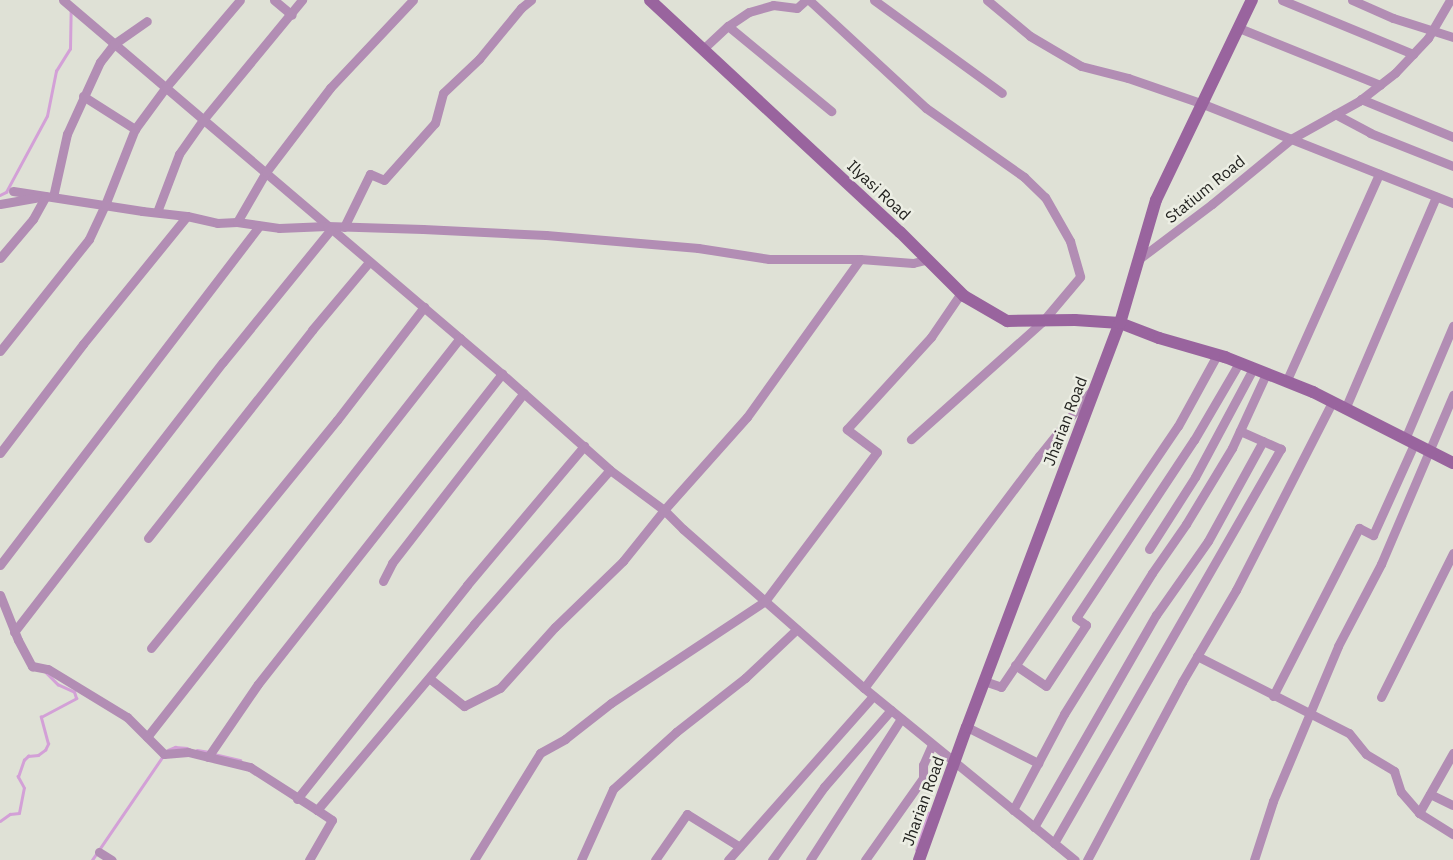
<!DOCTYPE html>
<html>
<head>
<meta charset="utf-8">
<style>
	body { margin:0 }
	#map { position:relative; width:1453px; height:860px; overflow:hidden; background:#dfe1d6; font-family:"IBM Plex Sans",sans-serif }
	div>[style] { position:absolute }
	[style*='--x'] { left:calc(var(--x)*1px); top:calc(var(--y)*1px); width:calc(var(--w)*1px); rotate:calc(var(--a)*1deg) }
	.stream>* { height:2.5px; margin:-1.25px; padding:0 1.25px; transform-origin:1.25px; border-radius:1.25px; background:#d3a0d7 }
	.street>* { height:9px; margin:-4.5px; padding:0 4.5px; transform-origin:4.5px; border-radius:4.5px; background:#b28db4 }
	.secondary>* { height:12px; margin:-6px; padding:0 6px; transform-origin:6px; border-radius:6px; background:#99649e }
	span { translate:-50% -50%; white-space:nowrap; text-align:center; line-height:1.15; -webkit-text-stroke:5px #eceee4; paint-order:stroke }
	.street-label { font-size:16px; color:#232320 }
</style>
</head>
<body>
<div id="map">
	<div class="stream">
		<div style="--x:0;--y:195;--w:7;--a:-27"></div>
		<div style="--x:6;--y:192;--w:86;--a:-61.7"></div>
		<div style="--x:47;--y:116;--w:46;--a:-78.7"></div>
		<div style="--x:56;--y:71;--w:26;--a:-58"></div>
		<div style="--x:70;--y:49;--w:39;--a:-89"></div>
		<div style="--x:168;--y:750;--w:8;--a:-23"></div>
		<div style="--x:175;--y:747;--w:12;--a:5"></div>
		<div style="--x:197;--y:750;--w:12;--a:9"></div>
		<div style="--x:214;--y:754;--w:27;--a:13"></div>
		<div style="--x:0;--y:821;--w:12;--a:-35"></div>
		<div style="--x:10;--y:814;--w:9;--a:-6"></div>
		<div style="--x:19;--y:813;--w:25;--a:-79"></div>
		<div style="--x:24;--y:788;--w:13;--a:-119"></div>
		<div style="--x:18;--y:777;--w:18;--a:-71"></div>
		<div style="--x:24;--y:760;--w:6;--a:-45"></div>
		<div style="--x:28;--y:756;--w:10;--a:-6"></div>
		<div style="--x:38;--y:755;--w:9;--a:-36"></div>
		<div style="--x:45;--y:750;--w:7;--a:-63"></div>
		<div style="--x:48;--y:744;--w:28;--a:-105"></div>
		<div style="--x:41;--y:717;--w:40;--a:-28"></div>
		<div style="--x:76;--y:698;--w:6;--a:-108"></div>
		<div style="--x:74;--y:692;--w:17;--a:-156"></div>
		<div style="--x:58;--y:685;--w:18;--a:-135"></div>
		<div style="--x:916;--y:850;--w:39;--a:-71"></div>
		<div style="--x:92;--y:860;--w:126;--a:-55.7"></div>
	</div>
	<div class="street">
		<div style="--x:63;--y:0;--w:577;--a:40.43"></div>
		<div style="--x:502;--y:374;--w:144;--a:41.6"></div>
		<div style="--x:610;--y:470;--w:67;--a:36.5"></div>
		<div style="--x:664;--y:510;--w:27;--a:45"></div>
		<div style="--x:683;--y:529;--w:241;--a:41.3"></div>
		<div style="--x:864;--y:688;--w:272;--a:39.2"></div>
		<div style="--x:274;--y:0;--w:23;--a:40"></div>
		<div style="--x:809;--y:0;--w:159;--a:42.7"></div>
		<div style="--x:926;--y:108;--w:120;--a:35.1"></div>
		<div style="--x:1024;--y:177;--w:29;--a:44"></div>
		<div style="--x:1045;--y:197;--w:51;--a:60.4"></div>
		<div style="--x:1070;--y:241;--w:37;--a:74"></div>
		<div style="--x:1080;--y:277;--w:59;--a:130.2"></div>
		<div style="--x:1042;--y:322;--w:176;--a:138.2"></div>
		<div style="--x:874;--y:0;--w:158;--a:36"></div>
		<div style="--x:987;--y:0;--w:56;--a:39.9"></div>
		<div style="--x:1030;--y:36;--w:59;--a:30.5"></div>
		<div style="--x:1081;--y:66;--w:49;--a:14.3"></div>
		<div style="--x:1128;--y:78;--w:79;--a:19.1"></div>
		<div style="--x:1203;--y:104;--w:269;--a:21.6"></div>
		<div style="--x:1282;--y:0;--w:142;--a:22.4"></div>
		<div style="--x:1352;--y:0;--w:45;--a:23.7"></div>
		<div style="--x:1393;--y:18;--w:63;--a:17.6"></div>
		<div style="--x:728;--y:26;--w:134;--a:39.5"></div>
		<div style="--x:1239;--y:28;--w:152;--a:22"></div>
		<div style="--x:703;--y:49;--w:34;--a:-43"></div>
		<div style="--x:728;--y:26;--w:25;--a:-34"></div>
		<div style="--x:749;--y:12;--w:25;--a:-16"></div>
		<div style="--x:773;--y:5;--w:24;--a:7"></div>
		<div style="--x:797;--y:8;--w:12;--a:-42"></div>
		<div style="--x:83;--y:96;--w:62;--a:32.4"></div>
		<div style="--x:1361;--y:99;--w:100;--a:22.4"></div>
		<div style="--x:1335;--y:114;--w:40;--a:28"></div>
		<div style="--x:1370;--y:133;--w:89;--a:21.7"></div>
		<div style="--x:13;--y:191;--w:131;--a:8.8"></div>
		<div style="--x:142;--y:211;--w:45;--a:6.3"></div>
		<div style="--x:187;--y:216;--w:31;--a:13"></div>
		<div style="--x:217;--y:223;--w:20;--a:-3"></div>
		<div style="--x:237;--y:222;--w:42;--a:8.1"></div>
		<div style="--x:279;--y:228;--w:48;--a:-2.4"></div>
		<div style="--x:327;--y:226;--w:96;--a:1.8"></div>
		<div style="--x:423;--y:229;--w:123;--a:2.8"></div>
		<div style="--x:546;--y:235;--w:153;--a:4.9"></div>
		<div style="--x:698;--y:248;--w:72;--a:8.8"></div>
		<div style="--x:769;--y:259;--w:91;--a:0"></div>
		<div style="--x:860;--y:259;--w:53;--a:4.3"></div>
		<div style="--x:913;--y:263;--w:16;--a:-14"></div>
		<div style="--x:53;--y:197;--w:65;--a:-77.5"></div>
		<div style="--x:67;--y:134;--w:79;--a:-65.4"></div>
		<div style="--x:100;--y:62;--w:23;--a:-52"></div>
		<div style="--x:114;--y:44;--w:40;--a:-34.9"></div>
		<div style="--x:0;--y:204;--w:39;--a:-10"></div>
		<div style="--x:157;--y:212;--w:62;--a:-69.2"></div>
		<div style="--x:179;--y:154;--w:42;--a:-54.8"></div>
		<div style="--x:203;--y:120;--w:156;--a:-50.5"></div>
		<div style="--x:237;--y:222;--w:58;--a:-59.9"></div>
		<div style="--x:266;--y:172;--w:106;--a:-52.7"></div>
		<div style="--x:330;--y:88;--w:121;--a:-46.7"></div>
		<div style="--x:344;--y:227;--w:59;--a:-63.9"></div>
		<div style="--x:370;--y:174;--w:15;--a:23"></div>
		<div style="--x:384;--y:180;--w:76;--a:-48.2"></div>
		<div style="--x:435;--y:123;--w:31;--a:-75"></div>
		<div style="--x:443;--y:93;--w:50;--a:-43.4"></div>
		<div style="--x:479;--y:59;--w:66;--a:-50.5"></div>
		<div style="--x:521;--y:8;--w:13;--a:-39"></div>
		<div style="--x:0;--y:258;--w:51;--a:-49.8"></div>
		<div style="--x:33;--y:219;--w:26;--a:-61"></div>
		<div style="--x:1139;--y:259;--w:91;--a:-37"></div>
		<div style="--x:1212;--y:204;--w:102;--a:-39.4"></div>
		<div style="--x:1291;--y:139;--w:78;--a:-29.2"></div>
		<div style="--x:1359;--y:101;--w:46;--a:-37.9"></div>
		<div style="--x:1395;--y:73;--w:48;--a:-46.7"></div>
		<div style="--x:1428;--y:38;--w:44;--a:-59.9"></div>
		<div style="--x:0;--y:351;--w:143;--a:-51.5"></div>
		<div style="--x:89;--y:239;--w:38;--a:-65"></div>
		<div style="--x:105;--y:205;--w:82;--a:-68.5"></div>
		<div style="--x:135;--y:129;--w:52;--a:-53.6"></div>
		<div style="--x:166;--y:87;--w:114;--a:-49.6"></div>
		<div style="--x:1286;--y:382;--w:228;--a:-65.9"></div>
		<div style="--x:1345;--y:409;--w:231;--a:-66.8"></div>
		<div style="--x:1405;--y:439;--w:123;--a:-67"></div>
		<div style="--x:0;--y:453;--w:137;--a:-52.7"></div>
		<div style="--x:83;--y:344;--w:165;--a:-50.9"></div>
		<div style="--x:148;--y:538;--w:265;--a:-51.7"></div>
		<div style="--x:312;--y:330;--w:89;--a:-50"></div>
		<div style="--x:1149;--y:549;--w:85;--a:-57.4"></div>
		<div style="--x:1195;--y:477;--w:123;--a:-61.8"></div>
		<div style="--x:0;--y:565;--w:427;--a:-52.6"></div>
		<div style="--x:383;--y:581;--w:20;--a:-63"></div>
		<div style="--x:392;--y:563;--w:215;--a:-52.2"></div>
		<div style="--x:0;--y:595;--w:48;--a:68.2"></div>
		<div style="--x:18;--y:640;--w:30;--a:62"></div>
		<div style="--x:32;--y:666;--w:16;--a:11"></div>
		<div style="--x:48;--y:669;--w:92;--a:31.3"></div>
		<div style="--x:127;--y:717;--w:52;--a:45"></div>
		<div style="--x:164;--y:754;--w:24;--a:-5"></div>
		<div style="--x:188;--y:752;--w:64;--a:13.6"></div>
		<div style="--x:250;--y:767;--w:80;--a:32.7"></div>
		<div style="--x:14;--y:632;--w:341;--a:-52.3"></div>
		<div style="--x:223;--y:362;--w:171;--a:-50.9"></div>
		<div style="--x:151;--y:648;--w:294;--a:-50.8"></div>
		<div style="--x:337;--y:420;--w:143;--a:-52.4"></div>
		<div style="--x:1197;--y:656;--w:170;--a:26.9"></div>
		<div style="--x:1349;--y:733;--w:27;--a:51"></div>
		<div style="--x:1366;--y:754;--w:33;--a:31"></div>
		<div style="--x:1394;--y:771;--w:22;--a:72"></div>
		<div style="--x:1401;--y:792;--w:28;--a:49"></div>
		<div style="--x:1419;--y:813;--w:40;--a:32"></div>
		<div style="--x:1015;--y:665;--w:37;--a:34"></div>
		<div style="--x:1046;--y:686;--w:73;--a:-56.7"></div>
		<div style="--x:1086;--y:625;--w:12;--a:-145"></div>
		<div style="--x:1076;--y:618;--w:214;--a:-56.5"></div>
		<div style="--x:1194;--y:440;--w:89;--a:-59.7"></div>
		<div style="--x:429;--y:678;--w:45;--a:38.7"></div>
		<div style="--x:464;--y:706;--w:40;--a:-26.6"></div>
		<div style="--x:500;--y:688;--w:82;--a:-48"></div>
		<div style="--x:555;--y:627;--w:95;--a:-44.1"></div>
		<div style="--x:623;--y:561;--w:65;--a:-51.2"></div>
		<div style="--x:664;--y:510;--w:125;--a:-48.3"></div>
		<div style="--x:747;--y:417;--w:194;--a:-54.4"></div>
		<div style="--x:984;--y:681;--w:18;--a:19"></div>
		<div style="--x:1001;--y:687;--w:315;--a:-55.9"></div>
		<div style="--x:1178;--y:426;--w:81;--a:-61.2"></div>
		<div style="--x:864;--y:688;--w:291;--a:-53"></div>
		<div style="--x:1039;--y:456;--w:85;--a:-51.2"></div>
		<div style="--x:1273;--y:696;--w:189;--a:-62.9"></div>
		<div style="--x:1359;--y:528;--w:16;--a:27"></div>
		<div style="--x:1373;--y:535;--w:100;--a:-65.7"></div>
		<div style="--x:1381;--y:697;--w:161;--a:-63.4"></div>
		<div style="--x:967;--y:727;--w:80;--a:26.9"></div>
		<div style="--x:147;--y:737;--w:507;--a:-51.89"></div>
		<div style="--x:208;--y:757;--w:88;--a:-55.6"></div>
		<div style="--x:258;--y:684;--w:395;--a:-51.8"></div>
		<div style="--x:1430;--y:794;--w:25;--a:26"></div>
		<div style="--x:297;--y:799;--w:273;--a:-51.5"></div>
		<div style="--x:467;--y:585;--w:182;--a:-49.9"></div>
		<div style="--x:1013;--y:810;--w:109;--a:-62"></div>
		<div style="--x:1064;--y:714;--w:166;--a:-58"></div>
		<div style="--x:1152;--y:573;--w:60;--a:-55.2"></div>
		<div style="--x:1186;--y:524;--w:89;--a:-58.8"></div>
		<div style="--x:1232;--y:448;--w:81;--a:-65.3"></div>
		<div style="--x:1419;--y:813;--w:69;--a:-60.5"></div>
		<div style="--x:1034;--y:827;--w:245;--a:-60.1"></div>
		<div style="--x:1156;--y:615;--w:90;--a:-54.9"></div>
		<div style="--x:1208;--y:541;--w:114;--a:-61.2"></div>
		<div style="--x:1054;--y:843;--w:455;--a:-60.1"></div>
		<div style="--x:1281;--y:449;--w:45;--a:-156.3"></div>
		<div style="--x:99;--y:852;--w:15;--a:32"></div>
		<div style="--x:309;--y:860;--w:46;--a:-60.1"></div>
		<div style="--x:332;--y:820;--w:18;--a:-146"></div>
		<div style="--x:317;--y:810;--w:243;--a:-49.8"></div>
		<div style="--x:474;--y:624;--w:205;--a:-48.6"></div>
		<div style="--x:474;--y:860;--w:126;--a:-58.3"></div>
		<div style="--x:540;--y:753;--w:29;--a:-29"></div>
		<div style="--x:565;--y:739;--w:58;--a:-38"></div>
		<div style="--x:611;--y:703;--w:185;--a:-33.5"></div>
		<div style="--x:765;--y:601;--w:186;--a:-53.1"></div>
		<div style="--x:877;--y:452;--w:38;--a:-143"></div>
		<div style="--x:847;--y:429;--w:125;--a:-47.6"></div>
		<div style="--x:931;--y:337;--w:53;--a:-55.7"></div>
		<div style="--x:581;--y:860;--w:78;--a:-65.7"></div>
		<div style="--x:613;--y:789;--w:85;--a:-42.1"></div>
		<div style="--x:676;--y:732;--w:88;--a:-38"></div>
		<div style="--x:745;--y:678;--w:71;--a:-43.3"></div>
		<div style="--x:655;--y:860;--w:56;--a:-55.2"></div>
		<div style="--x:687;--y:814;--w:62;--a:31.9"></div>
		<div style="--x:728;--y:860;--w:219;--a:-48.5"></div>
		<div style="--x:772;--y:860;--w:90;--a:-54.5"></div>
		<div style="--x:824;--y:787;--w:102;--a:-49"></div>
		<div style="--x:810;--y:860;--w:168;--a:-57.2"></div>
		<div style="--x:865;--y:860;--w:100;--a:-54.7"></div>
		<div style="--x:923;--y:778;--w:13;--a:-90"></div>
		<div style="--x:923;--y:765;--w:22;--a:-66"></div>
		<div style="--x:1087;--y:860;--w:202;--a:-61.9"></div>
		<div style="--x:1182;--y:682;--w:107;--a:-59.6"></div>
		<div style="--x:1236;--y:590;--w:211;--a:-62.9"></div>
		<div style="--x:1254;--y:860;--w:62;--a:-72.1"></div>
		<div style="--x:1273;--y:801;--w:168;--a:-67.2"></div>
		<div style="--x:1338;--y:646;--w:93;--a:-62.3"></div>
		<div style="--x:1381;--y:564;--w:184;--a:-66.9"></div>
	</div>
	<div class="secondary">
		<div style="--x:650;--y:0;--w:341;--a:42.9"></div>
		<div style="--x:900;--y:232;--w:91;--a:45"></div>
		<div style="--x:964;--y:296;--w:50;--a:30.2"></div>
		<div style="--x:1007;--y:321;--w:68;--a:-0.8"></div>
		<div style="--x:1075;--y:320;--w:45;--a:3.8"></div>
		<div style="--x:1120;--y:323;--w:42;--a:21"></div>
		<div style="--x:1159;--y:338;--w:69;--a:16.1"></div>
		<div style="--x:1225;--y:357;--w:95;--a:21.7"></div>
		<div style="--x:1313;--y:392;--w:157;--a:26.9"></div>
		<div style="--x:919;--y:860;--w:141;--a:-70.2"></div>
		<div style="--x:967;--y:727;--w:432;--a:-69.3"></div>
		<div style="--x:1120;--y:323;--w:128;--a:-73.7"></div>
		<div style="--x:1156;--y:200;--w:222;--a:-64.4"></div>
	</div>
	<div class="street-label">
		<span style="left:1205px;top:189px;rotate:-39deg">Statium Road</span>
		<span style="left:879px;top:190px;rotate:43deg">Ilyasi Road</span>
		<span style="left:1065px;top:421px;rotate:-69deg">Jharian Road</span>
		<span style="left:923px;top:801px;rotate:-70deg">Jharian Road</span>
	</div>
</div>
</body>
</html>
